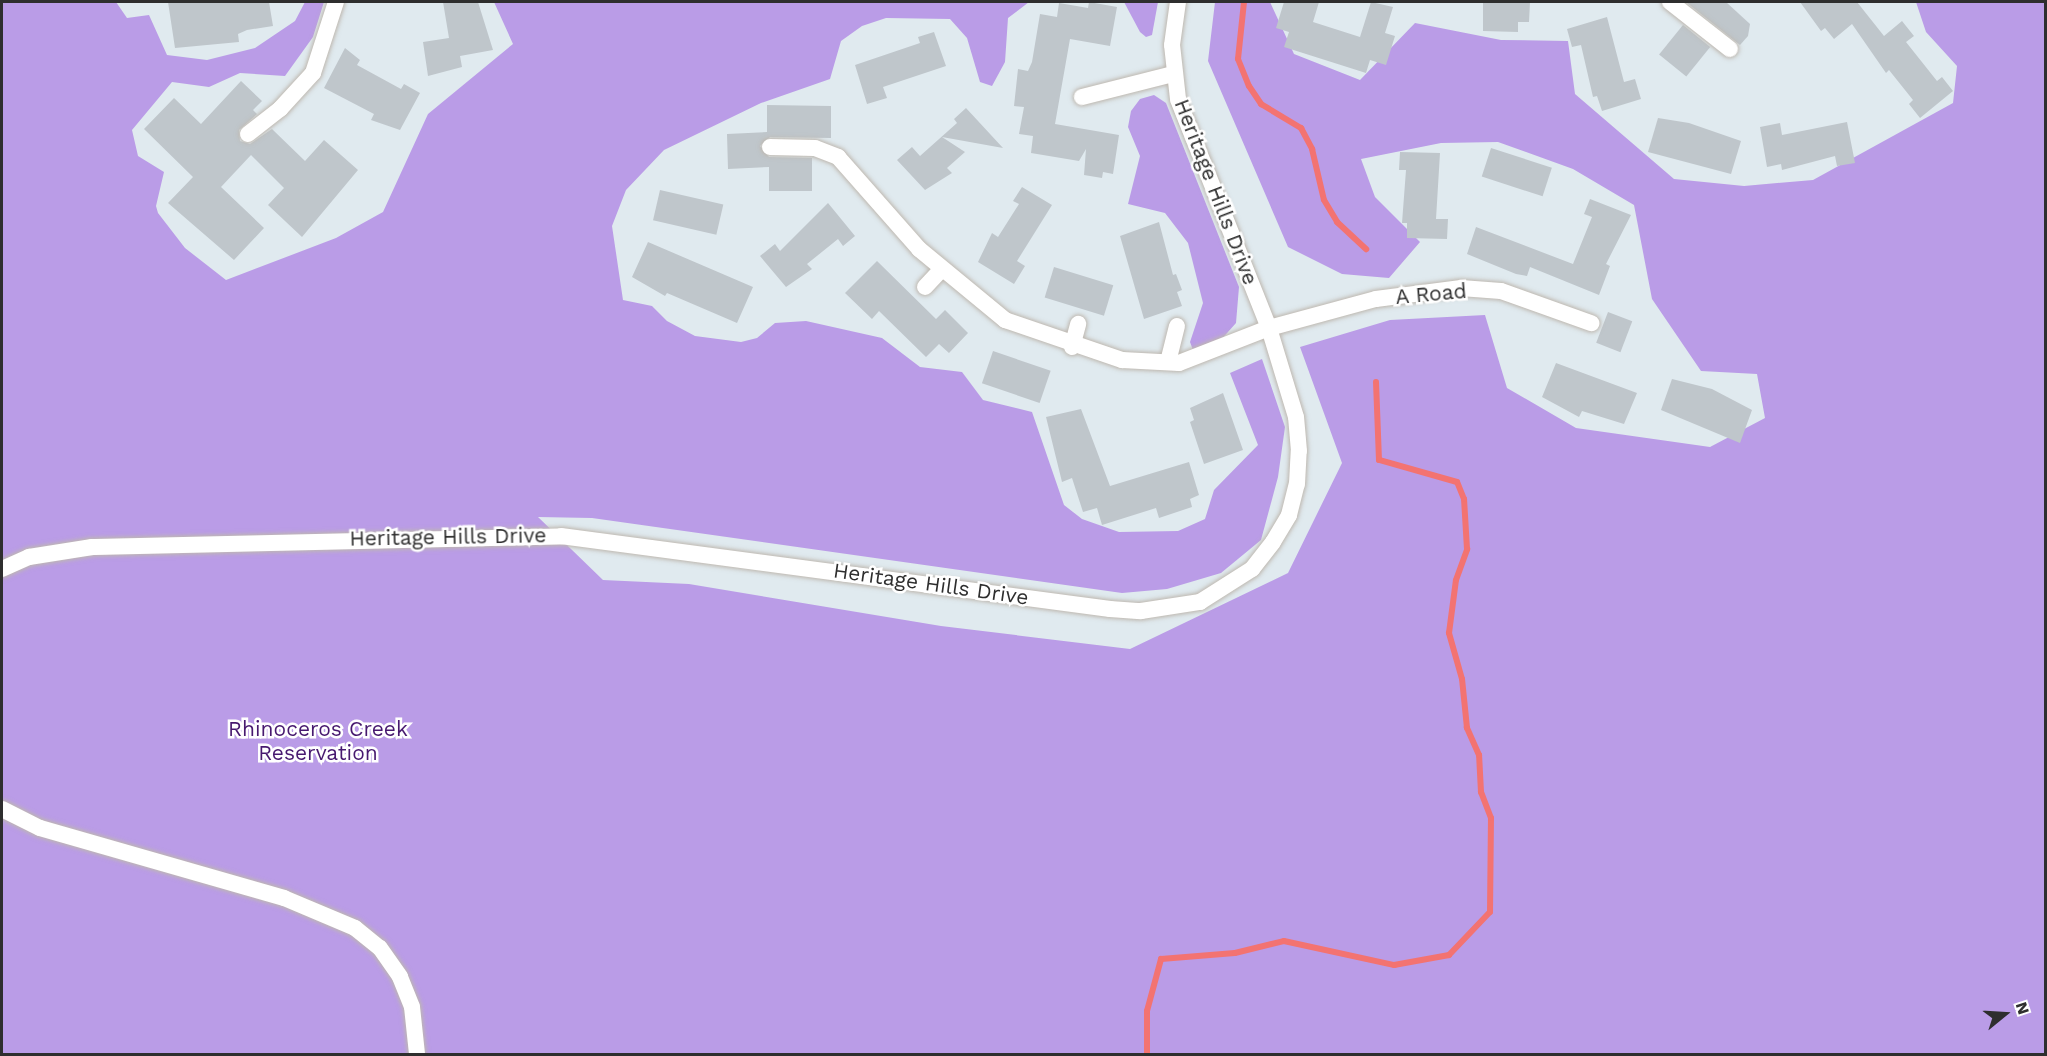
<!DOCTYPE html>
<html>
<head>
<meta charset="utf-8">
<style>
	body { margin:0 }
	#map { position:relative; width:2047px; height:1056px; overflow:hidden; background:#e0eaef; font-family:"Work Sans",sans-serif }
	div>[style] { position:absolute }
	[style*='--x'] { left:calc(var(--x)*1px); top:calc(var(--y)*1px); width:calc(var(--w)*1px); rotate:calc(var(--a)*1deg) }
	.green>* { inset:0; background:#ba9ce7 }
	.stream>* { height:6px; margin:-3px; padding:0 3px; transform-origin:3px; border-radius:3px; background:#f37371 }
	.building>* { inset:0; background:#bfc6cb; transform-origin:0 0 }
	.roads { filter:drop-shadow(0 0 2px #beb8b0) drop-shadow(0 0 2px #beb8b0) }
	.street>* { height:16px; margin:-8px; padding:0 8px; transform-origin:8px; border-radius:8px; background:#fff }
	span { translate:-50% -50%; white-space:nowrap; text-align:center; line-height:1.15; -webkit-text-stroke:5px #fff; paint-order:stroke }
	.street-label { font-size:21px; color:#2e2e2e }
	.park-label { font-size:21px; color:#47196f }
	.frame { position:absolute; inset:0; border:3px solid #2e2e2e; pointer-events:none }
	.north { position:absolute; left:1975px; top:984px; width:60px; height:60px; -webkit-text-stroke:4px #fff; paint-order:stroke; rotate:72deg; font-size:16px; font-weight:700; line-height:24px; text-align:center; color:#2e2e2e }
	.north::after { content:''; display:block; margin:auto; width:21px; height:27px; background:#2e2e2e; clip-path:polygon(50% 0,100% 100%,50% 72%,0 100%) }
</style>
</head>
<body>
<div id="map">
	<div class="green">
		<div style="clip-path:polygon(2px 2px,116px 2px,127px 18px,149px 15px,167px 55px,207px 60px,255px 48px,295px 21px,305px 2px,324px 2px,313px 37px,285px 76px,240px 73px,209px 87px,172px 82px,132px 130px,138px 156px,164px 172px,156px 206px,158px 213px,185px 248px,226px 280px,336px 238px,383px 212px,428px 114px,513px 44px,494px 2px,1029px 2px,1008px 18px,1005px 62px,992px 86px,980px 82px,967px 38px,950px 19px,886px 18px,862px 26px,841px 41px,830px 79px,761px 103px,664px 150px,626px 190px,612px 226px,623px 300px,652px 306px,667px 321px,695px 336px,741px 342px,757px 338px,775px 323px,806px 321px,882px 338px,920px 367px,962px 372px,983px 400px,1032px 412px,1064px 505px,1082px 519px,1119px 532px,1178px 531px,1205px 519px,1214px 490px,1258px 445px,1230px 373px,1262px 359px,1285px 427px,1278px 477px,1261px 540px,1221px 573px,1167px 589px,1122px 593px,592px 518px,538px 517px,603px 580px,689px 584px,941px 626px,1130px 649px,1288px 573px,1342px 463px,1300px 347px,1390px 320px,1485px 315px,1507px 388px,1576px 428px,1710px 447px,1765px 418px,1757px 374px,1701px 371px,1652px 299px,1634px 205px,1573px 169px,1498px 142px,1441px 143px,1361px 159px,1375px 197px,1420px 242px,1389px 278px,1342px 274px,1288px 247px,1208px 61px,1215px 2px,1270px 2px,1294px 54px,1360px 80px,1415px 23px,1501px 40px,1568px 41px,1575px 94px,1674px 179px,1744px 186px,1813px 180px,1953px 103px,1957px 66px,1926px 32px,1916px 2px,2045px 2px,2045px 1054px,2px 1054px)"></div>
		<div style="clip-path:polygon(1124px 2px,1158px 2px,1152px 35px,1146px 37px,1140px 32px)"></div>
		<div style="clip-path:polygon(1154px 95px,1166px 103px,1239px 287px,1236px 323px,1220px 341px,1193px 350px,1190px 342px,1203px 303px,1188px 243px,1165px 213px,1128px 204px,1140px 156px,1128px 127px,1131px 111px,1140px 99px)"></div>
	</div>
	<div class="stream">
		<div style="--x:1244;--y:2;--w:57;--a:96"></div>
		<div style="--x:1238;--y:59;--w:29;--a:68"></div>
		<div style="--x:1249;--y:86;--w:22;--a:56"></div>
		<div style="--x:1261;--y:104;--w:47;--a:31"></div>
		<div style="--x:1301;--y:128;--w:24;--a:62"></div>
		<div style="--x:1312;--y:149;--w:52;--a:76.8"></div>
		<div style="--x:1324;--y:200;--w:26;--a:59"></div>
		<div style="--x:1337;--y:222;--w:40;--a:43"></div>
		<div style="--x:1147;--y:1054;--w:43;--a:-90"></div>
		<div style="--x:1147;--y:1011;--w:54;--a:-74.9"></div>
		<div style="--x:1161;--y:959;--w:74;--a:-4.6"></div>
		<div style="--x:1235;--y:953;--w:50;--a:-13.8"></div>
		<div style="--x:1284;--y:941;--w:113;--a:12.3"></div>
		<div style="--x:1394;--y:965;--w:56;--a:-10.3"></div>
		<div style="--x:1449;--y:955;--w:59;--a:-46.4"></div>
		<div style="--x:1490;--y:912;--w:94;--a:-89.4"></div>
		<div style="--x:1491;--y:818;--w:28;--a:-111"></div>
		<div style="--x:1481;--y:792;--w:37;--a:-93"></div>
		<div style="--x:1479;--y:755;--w:30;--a:-114"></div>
		<div style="--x:1467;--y:728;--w:49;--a:-95.8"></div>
		<div style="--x:1462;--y:679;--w:48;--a:-105.8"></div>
		<div style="--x:1449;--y:633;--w:53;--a:-82.5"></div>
		<div style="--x:1456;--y:580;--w:33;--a:-70"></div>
		<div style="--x:1467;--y:549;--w:50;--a:-93.4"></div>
		<div style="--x:1464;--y:499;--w:18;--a:-112"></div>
		<div style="--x:1457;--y:482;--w:81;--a:-164.2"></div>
		<div style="--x:1379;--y:460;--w:78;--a:-92.2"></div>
	</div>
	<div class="building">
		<div style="clip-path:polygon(168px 2px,269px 2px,273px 26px,247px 30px,238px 34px,239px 42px,175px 48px)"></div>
		<div style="clip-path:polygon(443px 2px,478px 2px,493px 50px,460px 56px,462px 67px,428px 76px,423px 42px,449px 38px)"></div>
		<div style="clip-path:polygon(1089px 2px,1117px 7px,1110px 46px,1070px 39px,1055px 124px,1119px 135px,1113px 174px,1103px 172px,1102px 178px,1084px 175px,1086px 149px,1079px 161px,1031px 153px,1033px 136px,1019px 134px,1024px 107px,1014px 106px,1018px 69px,1028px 71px,1032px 62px,1040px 14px,1057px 17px,1059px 3px,1088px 8px)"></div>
		<div style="clip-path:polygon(1284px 2px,1319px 2px,1313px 22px,1360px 37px,1371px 2px,1393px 7px,1385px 33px,1395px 36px,1386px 65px,1370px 60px,1366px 73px,1284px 47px,1289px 32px,1276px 28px)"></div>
		<div style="clip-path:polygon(1483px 2px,1530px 2px,1529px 22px,1518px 22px,1518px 32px,1483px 31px)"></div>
		<div style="clip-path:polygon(1686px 2px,1726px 2px,1750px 24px,1748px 36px,1740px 45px)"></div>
		<div style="clip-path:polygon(1800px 2px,1857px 2px,1884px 36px,1902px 21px,1914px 36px,1906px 42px,1937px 81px,1942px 77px,1953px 91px,1920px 118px,1909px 104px,1913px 100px,1889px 70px,1886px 73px,1852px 24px,1834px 39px,1825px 28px,1821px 31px)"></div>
		<div style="clip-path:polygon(1607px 17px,1624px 82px,1635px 79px,1641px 99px,1602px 111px,1597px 96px,1593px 97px,1581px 45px,1572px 47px,1567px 29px)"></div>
		<div style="left:1683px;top:25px;width:35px;height:38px;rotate:39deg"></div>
		<div style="clip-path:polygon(934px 32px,946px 66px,883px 87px,887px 98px,867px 104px,855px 65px,920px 43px,918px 37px)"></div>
		<div style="clip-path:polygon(345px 48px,360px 60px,357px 65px,401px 89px,404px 84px,420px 93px,400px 130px,371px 120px,374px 114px,324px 88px)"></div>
		<div style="clip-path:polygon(241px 81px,262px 101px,253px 110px,257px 114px,239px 130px,240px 141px,250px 144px,272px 129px,305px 161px,324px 140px,358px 170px,302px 237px,268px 205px,284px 188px,251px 155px,221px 187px,264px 228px,234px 260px,168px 203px,193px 177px,144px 129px,174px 98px,201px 124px)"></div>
		<div style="clip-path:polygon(767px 105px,831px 106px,831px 138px,770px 137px,760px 146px,769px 157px,812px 158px,812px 191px,769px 191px,769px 167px,728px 169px,727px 134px,767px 132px)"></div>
		<div style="clip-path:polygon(966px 108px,1003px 148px,942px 137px,965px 152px,947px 168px,952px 173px,925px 190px,897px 160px,912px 147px,920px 156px,957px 123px,954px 119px)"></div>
		<div style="clip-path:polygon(1658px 118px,1689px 123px,1741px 141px,1731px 174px,1648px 152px)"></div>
		<div style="clip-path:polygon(1847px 122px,1855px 163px,1837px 166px,1835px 156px,1782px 170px,1781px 164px,1767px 167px,1760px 127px,1780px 123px,1782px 135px)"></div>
		<div style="left:1491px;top:148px;width:64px;height:30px;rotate:18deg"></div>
		<div style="clip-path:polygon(1400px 152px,1440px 153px,1436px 219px,1448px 219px,1447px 239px,1407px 238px,1407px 223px,1402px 223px,1406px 170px,1399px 170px)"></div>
		<div style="clip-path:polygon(1022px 187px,1052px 205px,1017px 261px,1025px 266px,1014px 284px,978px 262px,992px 233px,998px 237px,1019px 204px,1013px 201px)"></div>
		<div style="left:660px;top:190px;width:65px;height:31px;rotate:13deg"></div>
		<div style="clip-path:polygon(1590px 199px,1631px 215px,1606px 264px,1610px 266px,1599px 295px,1530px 267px,1527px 276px,1516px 274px,1467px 254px,1476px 227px,1573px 264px,1592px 217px,1584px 214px)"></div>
		<div style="clip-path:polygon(828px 203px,855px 236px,843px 246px,838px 239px,807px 264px,812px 269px,786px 287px,760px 256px,775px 244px,780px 251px)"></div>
		<div style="clip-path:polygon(1159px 222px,1173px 275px,1176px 274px,1182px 290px,1177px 292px,1182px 306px,1144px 319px,1120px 236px)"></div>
		<div style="clip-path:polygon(648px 242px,753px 287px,737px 323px,667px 293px,665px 296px,632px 277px)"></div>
		<div style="clip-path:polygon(877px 261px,936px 319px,945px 310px,968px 333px,949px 353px,939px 344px,926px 357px,879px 311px,872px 319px,845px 293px)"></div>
		<div style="left:1054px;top:267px;width:62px;height:32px;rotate:17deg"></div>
		<div style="left:1608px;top:312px;width:26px;height:33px;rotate:21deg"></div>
		<div style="left:993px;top:351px;width:61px;height:34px;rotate:19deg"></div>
		<div style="clip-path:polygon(1556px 363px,1637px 393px,1624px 424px,1582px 411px,1579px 417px,1542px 397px)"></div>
		<div style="clip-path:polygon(1672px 379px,1712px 389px,1752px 410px,1740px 443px,1661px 410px)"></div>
		<div style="clip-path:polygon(1223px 393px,1243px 450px,1204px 464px,1190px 422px,1194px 420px,1190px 408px)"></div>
		<div style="clip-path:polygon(1081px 409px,1110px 486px,1189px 462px,1199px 495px,1190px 499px,1192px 507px,1159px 518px,1156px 508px,1102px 525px,1097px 508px,1083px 512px,1072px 478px,1062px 482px,1046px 417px)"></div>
	</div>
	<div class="roads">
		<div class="street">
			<div style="--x:1670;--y:2;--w:76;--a:38.1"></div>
			<div style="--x:1082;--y:97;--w:94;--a:-14.2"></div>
			<div style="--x:248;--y:134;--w:41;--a:-38"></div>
			<div style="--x:280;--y:109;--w:49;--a:-47.5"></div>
			<div style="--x:313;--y:73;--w:75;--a:-72.1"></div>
			<div style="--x:770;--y:147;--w:45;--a:1.3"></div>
			<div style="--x:815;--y:148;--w:25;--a:21"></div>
			<div style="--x:838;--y:157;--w:123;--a:48.6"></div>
			<div style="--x:919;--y:249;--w:112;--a:39.5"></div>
			<div style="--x:1005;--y:320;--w:124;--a:18.9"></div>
			<div style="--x:1122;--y:360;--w:57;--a:3"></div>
			<div style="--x:1179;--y:363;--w:97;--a:-21.3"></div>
			<div style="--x:1269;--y:328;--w:111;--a:-15.2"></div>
			<div style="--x:1376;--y:299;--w:86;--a:-7.4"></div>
			<div style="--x:1461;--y:288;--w:40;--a:4.3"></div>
			<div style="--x:1501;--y:291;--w:96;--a:19.6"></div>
			<div style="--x:925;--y:287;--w:23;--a:-47"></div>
			<div style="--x:1072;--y:347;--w:24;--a:-75"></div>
			<div style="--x:1168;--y:362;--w:37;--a:-76"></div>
			<div style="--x:2;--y:569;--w:30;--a:-24"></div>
			<div style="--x:29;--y:557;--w:64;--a:-9"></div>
			<div style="--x:92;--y:547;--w:469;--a:-1.3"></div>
			<div style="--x:561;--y:536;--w:554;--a:7.57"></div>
			<div style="--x:1110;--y:609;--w:31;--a:4"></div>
			<div style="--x:1141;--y:611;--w:60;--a:-8.7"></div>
			<div style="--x:1200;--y:602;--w:62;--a:-32.4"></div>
			<div style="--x:1252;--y:569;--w:34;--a:-52"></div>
			<div style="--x:1273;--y:542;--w:31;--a:-59"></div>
			<div style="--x:1289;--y:515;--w:32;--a:-76"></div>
			<div style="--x:1297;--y:484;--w:33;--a:-87"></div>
			<div style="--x:1299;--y:451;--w:34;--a:-95"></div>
			<div style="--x:1296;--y:417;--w:93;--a:-106.9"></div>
			<div style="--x:1269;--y:328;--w:246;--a:-111.7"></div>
			<div style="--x:1178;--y:99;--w:54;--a:-96.3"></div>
			<div style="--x:1172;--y:45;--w:43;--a:-82.1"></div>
			<div style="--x:2;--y:809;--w:42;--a:26.6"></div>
			<div style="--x:40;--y:828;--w:254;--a:16"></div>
			<div style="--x:284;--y:898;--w:77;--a:22.9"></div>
			<div style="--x:355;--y:928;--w:32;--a:39"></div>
			<div style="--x:380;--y:948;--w:35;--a:55"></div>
			<div style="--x:400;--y:977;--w:32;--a:68"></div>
			<div style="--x:412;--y:1007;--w:47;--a:83.9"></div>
		</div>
	</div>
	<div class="street-label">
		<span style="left:1216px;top:192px;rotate:69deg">Heritage Hills Drive</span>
		<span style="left:1431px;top:294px;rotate:-5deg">A Road</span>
		<span style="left:448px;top:537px;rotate:-1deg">Heritage Hills Drive</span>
		<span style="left:931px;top:584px;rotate:8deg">Heritage Hills Drive</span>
	</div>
	<div class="park-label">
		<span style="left:318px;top:741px">Rhinoceros Creek<br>Reservation</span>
	</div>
	<div class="frame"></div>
	<div class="north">N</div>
</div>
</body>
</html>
